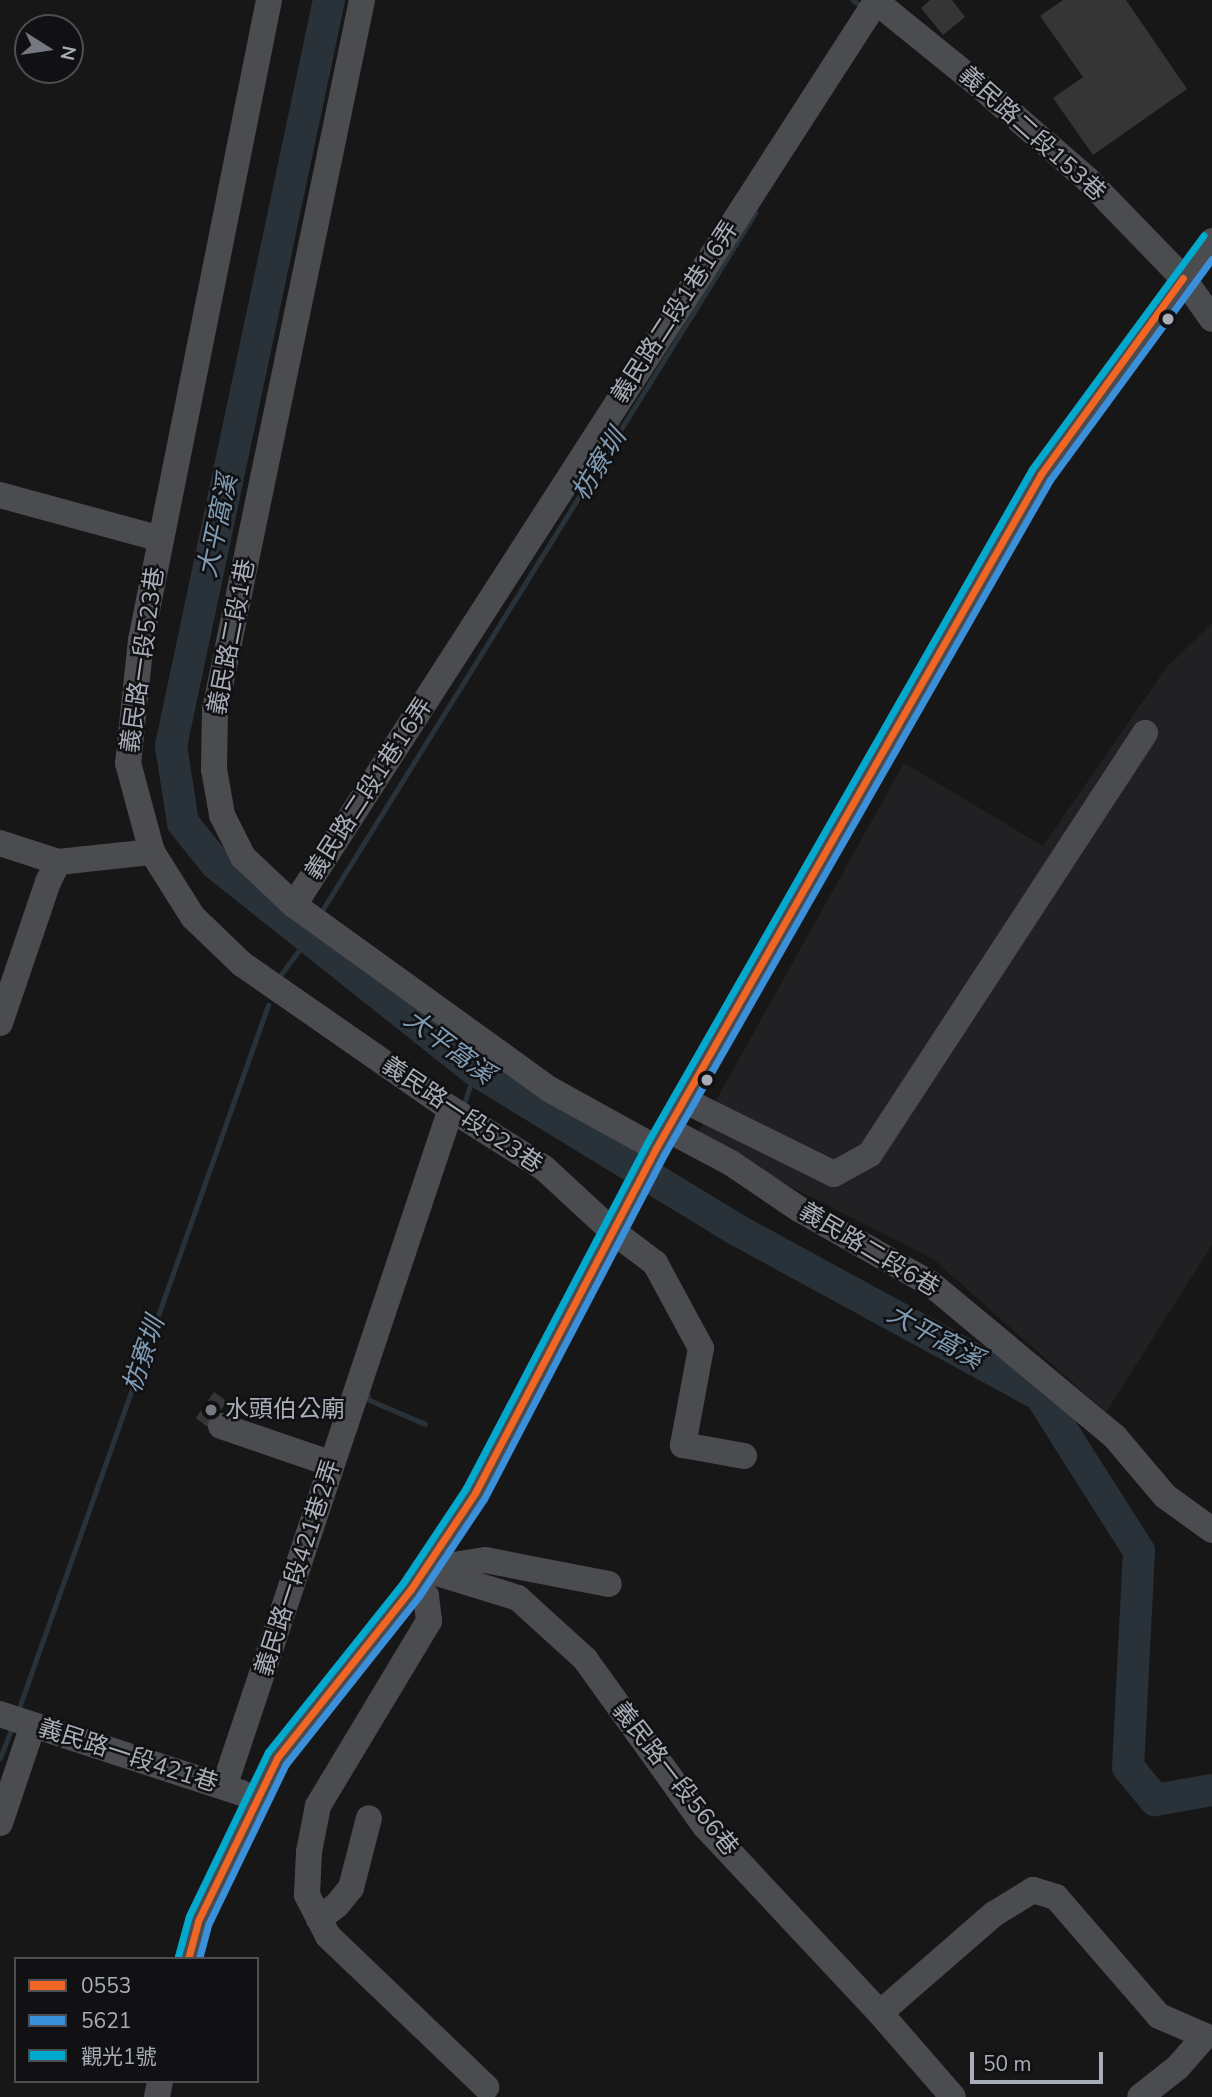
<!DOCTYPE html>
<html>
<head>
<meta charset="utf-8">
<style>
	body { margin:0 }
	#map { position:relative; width:1212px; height:2097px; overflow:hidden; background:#171717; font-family:"Nunito Sans","Noto Sans TC",sans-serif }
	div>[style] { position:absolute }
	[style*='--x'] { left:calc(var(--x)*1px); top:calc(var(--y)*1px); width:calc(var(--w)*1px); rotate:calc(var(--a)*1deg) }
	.built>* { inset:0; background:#212123 }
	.stream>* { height:5px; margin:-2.5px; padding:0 2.5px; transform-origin:2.5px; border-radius:2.5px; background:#2a3239 }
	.river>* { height:32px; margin:-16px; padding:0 16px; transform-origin:16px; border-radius:16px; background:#2a3239 }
	.building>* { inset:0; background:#353536; transform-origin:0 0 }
	.minor>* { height:26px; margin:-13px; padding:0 13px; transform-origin:13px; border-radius:13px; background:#4b4c50 }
	.bus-1>* { height:7px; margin:-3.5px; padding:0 3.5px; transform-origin:3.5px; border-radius:3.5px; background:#f26522 }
	.bus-2>* { height:7px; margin:-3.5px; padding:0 3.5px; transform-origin:3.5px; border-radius:3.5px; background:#3a90db }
	.bus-3>* { height:7px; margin:-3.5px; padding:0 3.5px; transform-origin:3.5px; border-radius:3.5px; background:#00a9ce }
	.dots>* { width:19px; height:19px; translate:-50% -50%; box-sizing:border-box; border:4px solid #111113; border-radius:50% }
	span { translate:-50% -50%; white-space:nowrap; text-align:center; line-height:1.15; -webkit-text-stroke:5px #111113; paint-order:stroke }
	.street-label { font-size:24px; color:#a8adb8 }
	.poi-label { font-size:24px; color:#a8adb8 }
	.left { translate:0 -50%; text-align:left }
	.water-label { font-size:26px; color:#7f9bb3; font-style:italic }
	.legend { position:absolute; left:14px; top:1957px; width:245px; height:126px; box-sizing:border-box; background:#111113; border:2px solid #4d4f55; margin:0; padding:9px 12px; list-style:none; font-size:21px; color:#a8adb8 }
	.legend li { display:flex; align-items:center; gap:14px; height:35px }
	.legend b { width:35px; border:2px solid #4d4f55 }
	.north { position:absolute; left:14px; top:14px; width:70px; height:70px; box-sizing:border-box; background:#111113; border:2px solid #4d4f55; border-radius:50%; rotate:102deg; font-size:19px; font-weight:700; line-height:28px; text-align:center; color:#a8adb8 }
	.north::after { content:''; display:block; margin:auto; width:24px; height:32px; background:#757880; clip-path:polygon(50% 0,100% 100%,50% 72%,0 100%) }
	.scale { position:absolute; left:970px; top:2052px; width:133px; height:32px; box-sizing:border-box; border:4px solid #a8adb8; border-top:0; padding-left:9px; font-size:21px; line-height:24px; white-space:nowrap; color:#a8adb8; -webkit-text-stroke:5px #111113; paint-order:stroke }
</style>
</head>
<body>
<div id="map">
	<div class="built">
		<div style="clip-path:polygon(1212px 623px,1212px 1245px,1106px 1412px,933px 1259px,695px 1138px,904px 763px,1043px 846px,1166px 668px)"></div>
	</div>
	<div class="stream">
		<div style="--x:853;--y:0;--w:5;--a:37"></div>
		<div style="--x:321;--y:912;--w:823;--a:-58.16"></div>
		<div style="--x:279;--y:977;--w:49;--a:-53.4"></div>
		<div style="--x:465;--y:1101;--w:33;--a:-72"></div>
		<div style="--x:368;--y:1396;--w:3;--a:108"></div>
		<div style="--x:367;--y:1399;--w:63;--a:23.3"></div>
		<div style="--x:20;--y:1705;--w:743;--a:-70.49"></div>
		<div style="--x:0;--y:1758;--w:28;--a:-69"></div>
	</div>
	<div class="river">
		<div style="--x:329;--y:0;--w:763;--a:101.96"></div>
		<div style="--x:171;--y:746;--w:78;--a:81.1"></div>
		<div style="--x:183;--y:823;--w:53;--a:51.2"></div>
		<div style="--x:216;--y:864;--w:331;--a:38.5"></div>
		<div style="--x:475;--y:1070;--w:309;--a:31.4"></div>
		<div style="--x:739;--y:1231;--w:343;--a:28.6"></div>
		<div style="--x:1040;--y:1395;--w:185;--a:57.6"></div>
		<div style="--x:1139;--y:1551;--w:216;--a:92.9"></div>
		<div style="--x:1128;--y:1767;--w:43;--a:50.7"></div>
		<div style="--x:1155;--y:1800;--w:58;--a:-10"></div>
	</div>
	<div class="building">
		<div style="clip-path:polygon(930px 0,952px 0,965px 17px,943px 35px,921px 8px)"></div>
		<div style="clip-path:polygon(1063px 0,1126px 0,1187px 89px,1093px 155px,1053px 98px,1083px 77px,1040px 16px)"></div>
		<div style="left:214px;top:1392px;width:16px;height:32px;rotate:35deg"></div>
	</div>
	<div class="minor">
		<div style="--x:269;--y:0;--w:653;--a:101.31"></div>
		<div style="--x:141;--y:640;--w:124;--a:96"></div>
		<div style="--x:128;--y:763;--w:92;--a:74.9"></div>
		<div style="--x:152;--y:852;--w:77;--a:57.8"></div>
		<div style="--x:193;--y:917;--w:68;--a:43.8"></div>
		<div style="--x:242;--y:964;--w:254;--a:34.8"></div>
		<div style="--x:451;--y:1109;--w:110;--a:32.4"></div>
		<div style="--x:544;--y:1168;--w:91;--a:42.8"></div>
		<div style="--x:611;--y:1230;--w:55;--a:36.9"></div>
		<div style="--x:655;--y:1263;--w:97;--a:61.6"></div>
		<div style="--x:701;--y:1348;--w:99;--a:100.5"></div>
		<div style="--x:683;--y:1445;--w:62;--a:10.2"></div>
		<div style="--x:362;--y:0;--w:725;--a:101.7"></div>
		<div style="--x:215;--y:710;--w:59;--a:91"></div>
		<div style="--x:214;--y:769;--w:47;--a:80.1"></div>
		<div style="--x:222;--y:815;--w:47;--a:63.4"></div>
		<div style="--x:243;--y:857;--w:70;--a:43.3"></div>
		<div style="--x:294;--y:905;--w:314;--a:35.8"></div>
		<div style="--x:549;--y:1089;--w:122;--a:28.9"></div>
		<div style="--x:874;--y:0;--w:129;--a:39"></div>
		<div style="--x:974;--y:81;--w:150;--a:40.9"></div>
		<div style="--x:1087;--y:179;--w:138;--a:45.9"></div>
		<div style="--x:1183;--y:278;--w:50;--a:54.7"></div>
		<div style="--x:0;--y:495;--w:167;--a:15.3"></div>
		<div style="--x:0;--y:843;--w:61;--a:18.1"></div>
		<div style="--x:58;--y:862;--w:95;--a:-6.1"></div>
		<div style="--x:294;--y:905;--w:1077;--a:-57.21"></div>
		<div style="--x:0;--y:1023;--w:149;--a:-71.2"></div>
		<div style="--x:48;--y:882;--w:22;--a:-63"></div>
		<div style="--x:684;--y:1100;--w:167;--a:26.3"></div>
		<div style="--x:834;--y:1174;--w:41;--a:-29.1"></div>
		<div style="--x:870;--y:1154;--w:503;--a:-56.85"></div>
		<div style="--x:667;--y:1129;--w:72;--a:28"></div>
		<div style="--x:731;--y:1163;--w:82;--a:34.1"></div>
		<div style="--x:799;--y:1209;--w:152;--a:29.6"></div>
		<div style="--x:931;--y:1284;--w:239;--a:39.7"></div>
		<div style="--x:1115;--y:1437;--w:77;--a:49.7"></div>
		<div style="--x:1165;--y:1496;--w:58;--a:35.9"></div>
		<div style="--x:221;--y:1426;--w:117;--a:18.9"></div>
		<div style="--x:433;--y:1568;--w:53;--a:-8.7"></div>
		<div style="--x:485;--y:1560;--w:126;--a:11"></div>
		<div style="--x:424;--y:1569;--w:98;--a:17.1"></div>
		<div style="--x:518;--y:1598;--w:91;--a:42.3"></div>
		<div style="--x:585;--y:1659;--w:206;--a:54.3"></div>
		<div style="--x:705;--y:1826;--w:256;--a:46.9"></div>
		<div style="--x:880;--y:2013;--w:111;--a:49"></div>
		<div style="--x:416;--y:1581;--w:18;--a:56"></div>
		<div style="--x:426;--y:1596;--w:25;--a:83"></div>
		<div style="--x:429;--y:1621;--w:216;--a:121"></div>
		<div style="--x:318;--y:1806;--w:47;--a:101.1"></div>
		<div style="--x:309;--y:1852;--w:43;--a:92.7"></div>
		<div style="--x:307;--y:1895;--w:46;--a:62.9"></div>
		<div style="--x:328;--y:1936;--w:219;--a:43.7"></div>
		<div style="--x:0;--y:1714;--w:254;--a:18.1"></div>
		<div style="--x:224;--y:1787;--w:715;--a:-71.49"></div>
		<div style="--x:0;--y:1823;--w:103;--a:-71.4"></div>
		<div style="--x:319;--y:1919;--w:23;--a:-38"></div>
		<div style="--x:337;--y:1905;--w:22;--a:-51"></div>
		<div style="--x:351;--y:1888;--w:72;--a:-75.6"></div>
		<div style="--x:188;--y:1959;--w:39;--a:-75"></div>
		<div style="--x:198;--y:1921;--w:181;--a:-64.1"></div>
		<div style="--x:277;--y:1758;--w:216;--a:-51.6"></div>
		<div style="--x:411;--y:1589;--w:115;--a:-56.3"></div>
		<div style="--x:475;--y:1493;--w:390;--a:-62.3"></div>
		<div style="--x:656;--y:1148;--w:776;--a:-60.26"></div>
		<div style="--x:1041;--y:474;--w:289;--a:-53.7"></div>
		<div style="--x:880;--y:2013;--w:151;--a:-41"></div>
		<div style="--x:994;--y:1914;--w:46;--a:-31.6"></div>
		<div style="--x:1033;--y:1890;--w:24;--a:17"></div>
		<div style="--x:1056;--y:1897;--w:157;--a:49.1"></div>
		<div style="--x:1159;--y:2016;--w:50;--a:23.5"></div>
		<div style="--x:1205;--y:2036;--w:41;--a:131.1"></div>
		<div style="--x:1178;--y:2067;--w:48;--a:141.7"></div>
		<div style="--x:157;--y:2097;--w:16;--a:-79"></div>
	</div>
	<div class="bus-1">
		<div style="--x:188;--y:1959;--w:39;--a:-75"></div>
		<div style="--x:198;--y:1921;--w:181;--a:-64.1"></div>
		<div style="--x:277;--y:1758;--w:216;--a:-51.6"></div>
		<div style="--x:411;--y:1589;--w:115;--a:-56.3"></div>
		<div style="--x:475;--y:1493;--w:390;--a:-62.3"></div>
		<div style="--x:656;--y:1148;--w:776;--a:-60.26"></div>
		<div style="--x:1041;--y:474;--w:242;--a:-54.1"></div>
	</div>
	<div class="bus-2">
		<div style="--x:199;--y:1959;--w:35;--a:-75"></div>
		<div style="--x:208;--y:1925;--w:179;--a:-64.2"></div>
		<div style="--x:286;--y:1764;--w:214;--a:-51.6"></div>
		<div style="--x:419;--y:1596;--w:117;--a:-56.2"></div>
		<div style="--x:484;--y:1499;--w:390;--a:-62.4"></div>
		<div style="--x:665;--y:1153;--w:775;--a:-60.23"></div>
		<div style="--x:1050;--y:480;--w:274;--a:-53.8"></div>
	</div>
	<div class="bus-3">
		<div style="--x:178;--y:1956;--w:41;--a:-74.6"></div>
		<div style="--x:189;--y:1916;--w:182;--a:-64.3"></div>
		<div style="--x:268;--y:1752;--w:216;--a:-51.4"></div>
		<div style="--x:403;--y:1583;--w:114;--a:-56.4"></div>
		<div style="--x:466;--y:1488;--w:390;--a:-62.3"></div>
		<div style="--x:647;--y:1143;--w:776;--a:-60.26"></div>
		<div style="--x:1032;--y:469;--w:290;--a:-53.7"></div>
	</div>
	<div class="dots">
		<div style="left:1168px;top:319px;background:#a8adb8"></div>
		<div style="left:707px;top:1080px;background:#a8adb8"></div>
		<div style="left:211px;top:1410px;background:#757880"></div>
	</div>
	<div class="street-label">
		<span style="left:1032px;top:134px;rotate:42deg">義民路二段153巷</span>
		<span style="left:675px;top:312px;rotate:-57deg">義民路二段1巷16弄</span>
		<span style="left:232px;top:637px;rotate:-79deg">義民路二段1巷</span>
		<span style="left:143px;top:660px;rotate:-82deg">義民路一段523巷</span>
		<span style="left:369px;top:789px;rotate:-57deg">義民路二段1巷16弄</span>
		<span style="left:462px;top:1115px;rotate:34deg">義民路一段523巷</span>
		<span style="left:869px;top:1250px;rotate:31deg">義民路二段6巷</span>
		<span style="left:298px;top:1568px;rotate:-72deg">義民路一段421巷2弄</span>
		<span style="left:128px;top:1756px;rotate:18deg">義民路一段421巷</span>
		<span style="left:675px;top:1779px;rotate:52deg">義民路一段566巷</span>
	</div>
	<div class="poi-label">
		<span class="left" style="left:225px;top:1410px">水頭伯公廟</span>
	</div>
	<div class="water-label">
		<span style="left:599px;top:465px;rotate:-58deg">枋寮圳</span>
		<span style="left:218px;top:526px;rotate:-78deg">大平窩溪</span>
		<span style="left:449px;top:1047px;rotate:37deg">大平窩溪</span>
		<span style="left:935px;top:1337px;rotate:29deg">大平窩溪</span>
		<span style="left:144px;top:1355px;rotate:-71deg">枋寮圳</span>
	</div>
	<ul class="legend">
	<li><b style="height:9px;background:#f26522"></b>0553</li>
	<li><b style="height:9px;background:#3a90db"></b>5621</li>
	<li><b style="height:9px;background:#00a9ce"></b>觀光1號</li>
	</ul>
	<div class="north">N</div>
	<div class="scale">50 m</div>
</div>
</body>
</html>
